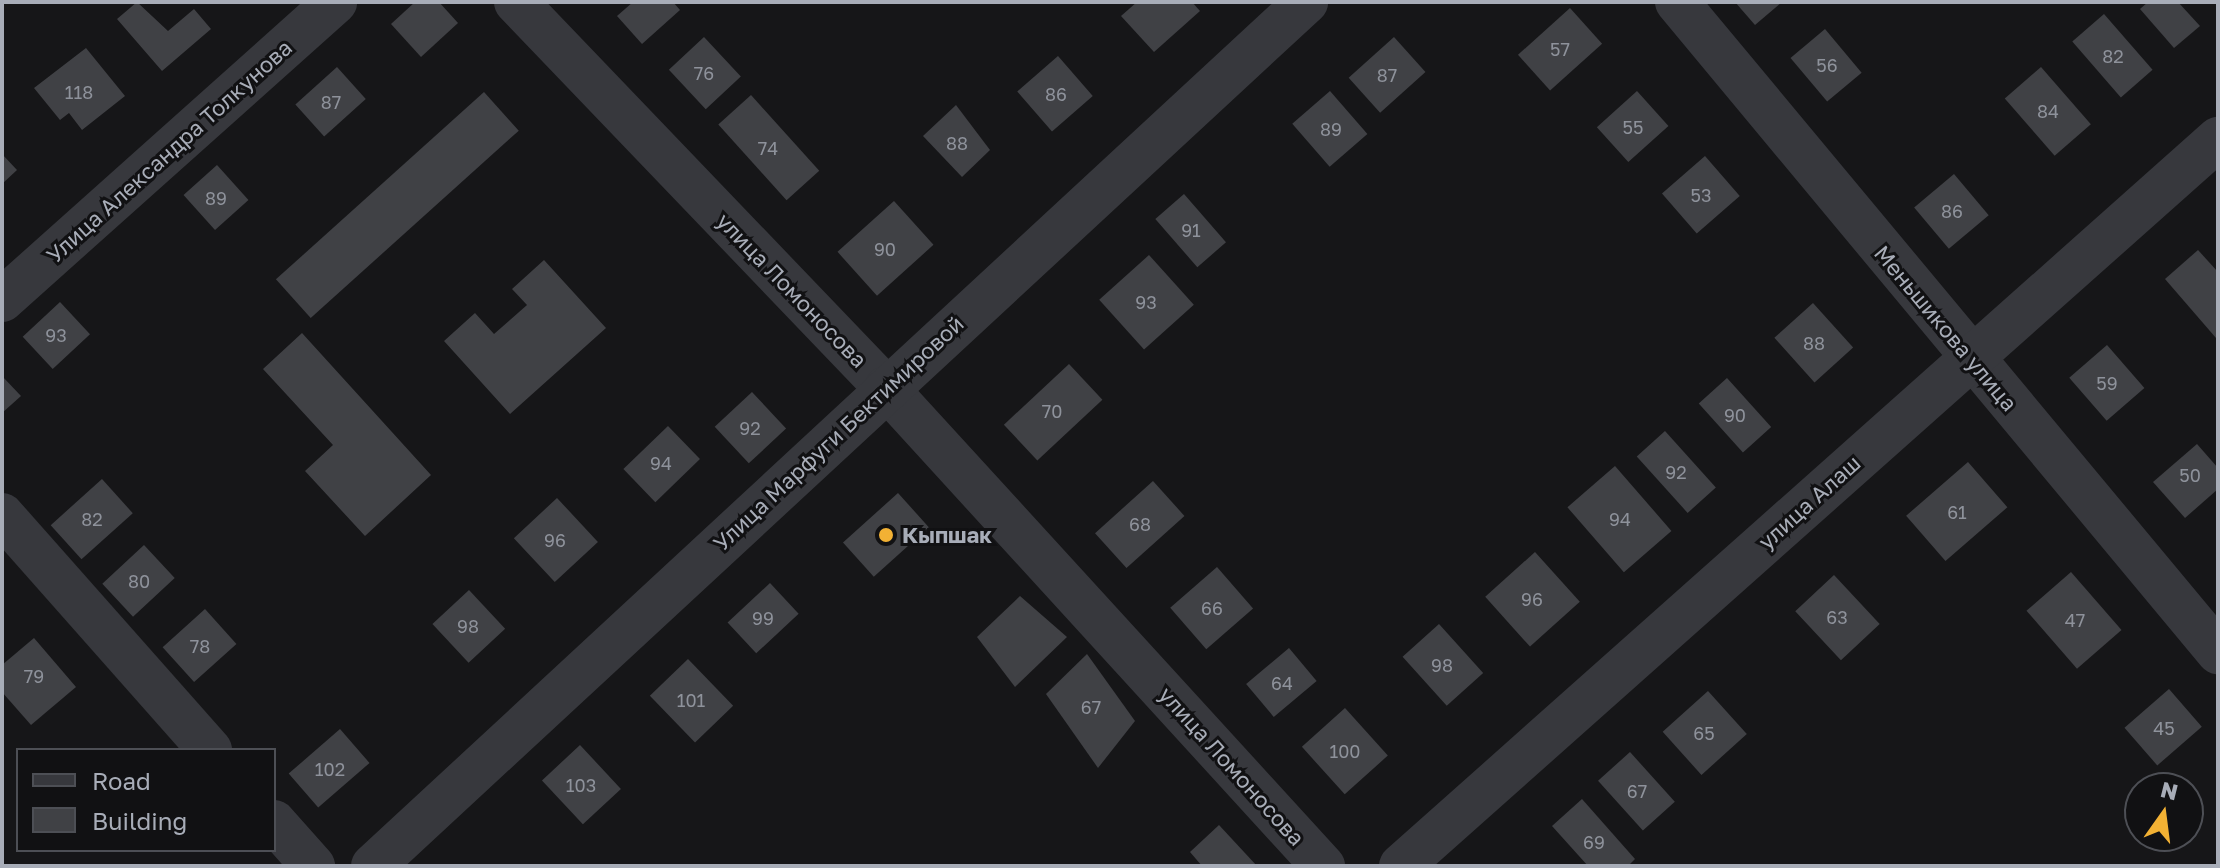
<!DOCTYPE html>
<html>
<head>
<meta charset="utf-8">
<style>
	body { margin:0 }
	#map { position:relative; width:2220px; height:868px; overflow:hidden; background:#161618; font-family:"Golos Text",sans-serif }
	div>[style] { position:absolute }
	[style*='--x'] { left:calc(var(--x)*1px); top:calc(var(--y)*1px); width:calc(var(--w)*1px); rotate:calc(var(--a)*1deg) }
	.building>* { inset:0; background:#404145; transform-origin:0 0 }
	.minor>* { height:44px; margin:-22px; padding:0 22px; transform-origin:22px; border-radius:22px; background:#37383d }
	.dots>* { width:22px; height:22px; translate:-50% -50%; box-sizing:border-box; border:4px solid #111113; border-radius:50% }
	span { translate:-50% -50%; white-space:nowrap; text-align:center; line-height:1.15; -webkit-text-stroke:6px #111113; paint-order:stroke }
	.number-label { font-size:18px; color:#8e929b }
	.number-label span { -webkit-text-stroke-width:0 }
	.street-label { font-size:22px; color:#a8adb8 }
	.poi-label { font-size:22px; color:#a8adb8; font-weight:700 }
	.left { translate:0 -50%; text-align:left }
	.frame { position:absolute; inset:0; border:4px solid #a8adb8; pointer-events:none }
	.legend { position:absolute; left:16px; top:748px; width:260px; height:104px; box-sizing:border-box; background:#111113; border:2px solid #4d4f55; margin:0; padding:10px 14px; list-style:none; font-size:24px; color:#a8adb8 }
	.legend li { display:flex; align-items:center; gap:16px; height:40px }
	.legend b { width:40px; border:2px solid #4d4f55 }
	.north { position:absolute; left:2124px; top:772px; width:80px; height:80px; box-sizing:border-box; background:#111113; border:2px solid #4d4f55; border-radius:50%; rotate:14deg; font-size:22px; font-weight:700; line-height:32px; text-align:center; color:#a8adb8 }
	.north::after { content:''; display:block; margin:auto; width:28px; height:36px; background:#f2b134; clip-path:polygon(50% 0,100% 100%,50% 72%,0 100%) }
</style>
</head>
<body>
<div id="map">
	<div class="building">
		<div style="clip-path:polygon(137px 2px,168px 31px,194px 9px,211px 29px,162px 71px,117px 19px)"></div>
		<div style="clip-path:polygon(415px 2px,439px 2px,458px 23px,421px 57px,391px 24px)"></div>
		<div style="clip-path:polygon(633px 2px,673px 2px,680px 10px,642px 44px,617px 16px)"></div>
		<div style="clip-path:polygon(1137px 2px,1192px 2px,1200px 11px,1154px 52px,1121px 16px)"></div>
		<div style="clip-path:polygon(1735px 2px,1782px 2px,1755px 25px)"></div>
		<div style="clip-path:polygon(2148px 2px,2178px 2px,2200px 26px,2174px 48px,2140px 9px)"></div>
		<div style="left:1570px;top:8px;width:48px;height:70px;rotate:48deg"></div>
		<div style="left:2104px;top:14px;width:74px;height:42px;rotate:49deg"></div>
		<div style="left:1825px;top:29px;width:57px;height:45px;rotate:50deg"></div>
		<div style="left:704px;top:37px;width:54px;height:48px;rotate:47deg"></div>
		<div style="left:1394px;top:37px;width:47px;height:61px;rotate:48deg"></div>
		<div style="clip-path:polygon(86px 48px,125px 96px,82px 130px,69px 113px,60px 120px,34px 88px)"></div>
		<div style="left:1058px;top:56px;width:53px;height:54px;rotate:49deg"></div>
		<div style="left:337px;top:67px;width:43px;height:56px;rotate:48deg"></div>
		<div style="left:2041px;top:67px;width:76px;height:48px;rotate:49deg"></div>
		<div style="left:1330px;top:91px;width:57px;height:50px;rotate:49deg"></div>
		<div style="left:1637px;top:91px;width:47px;height:54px;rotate:48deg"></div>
		<div style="left:484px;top:92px;width:52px;height:280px;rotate:48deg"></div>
		<div style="left:751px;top:95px;width:102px;height:44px;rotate:48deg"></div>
		<div style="clip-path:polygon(956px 105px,990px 150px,962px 177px,923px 136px)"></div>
		<div style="clip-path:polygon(2px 154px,17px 170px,2px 184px)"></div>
		<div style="left:1705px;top:156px;width:53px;height:57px;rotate:49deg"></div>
		<div style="left:217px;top:165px;width:47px;height:45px;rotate:48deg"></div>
		<div style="left:1954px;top:174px;width:54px;height:52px;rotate:50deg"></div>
		<div style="left:1184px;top:194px;width:64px;height:38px;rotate:49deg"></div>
		<div style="left:894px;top:201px;width:59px;height:76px;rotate:48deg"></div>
		<div style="clip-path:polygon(2198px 250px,2218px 272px,2216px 338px,2165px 279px)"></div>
		<div style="left:1149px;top:255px;width:67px;height:67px;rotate:48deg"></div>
		<div style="clip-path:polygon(544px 260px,606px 328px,510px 414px,444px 341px,475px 313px,494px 334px,527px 305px,512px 289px)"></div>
		<div style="left:60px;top:302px;width:44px;height:51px;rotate:47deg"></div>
		<div style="left:1813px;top:303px;width:60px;height:52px;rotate:48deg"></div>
		<div style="clip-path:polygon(302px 333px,431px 475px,365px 536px,305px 471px,333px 445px,263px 369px)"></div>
		<div style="left:2107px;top:345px;width:57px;height:50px;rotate:49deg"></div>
		<div style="left:1069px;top:364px;width:49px;height:89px;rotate:47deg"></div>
		<div style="clip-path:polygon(2px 376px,21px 396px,2px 413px)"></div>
		<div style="left:1727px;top:378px;width:66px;height:38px;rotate:48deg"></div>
		<div style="left:752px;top:392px;width:50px;height:51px;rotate:47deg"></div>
		<div style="left:668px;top:426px;width:46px;height:62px;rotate:46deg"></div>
		<div style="left:1665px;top:431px;width:76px;height:38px;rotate:48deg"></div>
		<div style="clip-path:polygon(2197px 444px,2218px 468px,2218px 489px,2185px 518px,2153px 482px)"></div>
		<div style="left:1968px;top:462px;width:60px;height:82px;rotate:49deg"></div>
		<div style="left:1615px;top:466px;width:86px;height:63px;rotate:49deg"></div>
		<div style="left:102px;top:479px;width:46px;height:69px;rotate:48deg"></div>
		<div style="left:1153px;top:481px;width:47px;height:78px;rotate:48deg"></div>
		<div style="left:898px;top:493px;width:46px;height:74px;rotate:48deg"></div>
		<div style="left:557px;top:498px;width:60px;height:59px;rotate:47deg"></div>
		<div style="left:144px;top:545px;width:45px;height:57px;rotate:47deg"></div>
		<div style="left:1535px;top:552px;width:67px;height:67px;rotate:48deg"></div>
		<div style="left:1217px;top:567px;width:55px;height:62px;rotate:49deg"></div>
		<div style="left:2071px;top:572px;width:77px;height:59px;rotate:49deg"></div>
		<div style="left:1834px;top:575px;width:67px;height:53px;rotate:47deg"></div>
		<div style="left:770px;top:583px;width:42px;height:58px;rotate:47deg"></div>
		<div style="left:469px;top:590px;width:53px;height:50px;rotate:47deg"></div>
		<div style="clip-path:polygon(1020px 596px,1067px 637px,1015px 687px,977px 637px)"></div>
		<div style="left:205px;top:609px;width:47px;height:57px;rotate:48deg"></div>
		<div style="left:1439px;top:624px;width:66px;height:49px;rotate:48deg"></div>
		<div style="clip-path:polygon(34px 638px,76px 687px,31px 725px,2px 692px,2px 665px)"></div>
		<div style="left:1289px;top:648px;width:43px;height:56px;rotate:50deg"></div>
		<div style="clip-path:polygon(1087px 654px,1135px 721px,1098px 768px,1046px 694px)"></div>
		<div style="left:688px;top:659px;width:65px;height:53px;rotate:46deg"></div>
		<div style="left:2169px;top:689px;width:50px;height:59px;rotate:49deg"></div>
		<div style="left:1708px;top:691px;width:58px;height:61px;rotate:48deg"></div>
		<div style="left:1345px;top:708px;width:64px;height:58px;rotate:48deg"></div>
		<div style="left:340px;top:729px;width:45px;height:68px;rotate:49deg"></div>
		<div style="left:580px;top:745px;width:60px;height:52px;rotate:47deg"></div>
		<div style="left:1630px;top:752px;width:67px;height:43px;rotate:48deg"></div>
		<div style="clip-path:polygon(1582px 799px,1635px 859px,1628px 866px,1588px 866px,1552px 826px)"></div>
		<div style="clip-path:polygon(1219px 825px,1257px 866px,1202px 866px,1190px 852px)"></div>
	</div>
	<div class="minor">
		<div style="--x:516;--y:2;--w:535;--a:46.21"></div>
		<div style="--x:886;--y:388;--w:648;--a:47.57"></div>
		<div style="--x:1677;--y:2;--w:846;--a:50.23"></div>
		<div style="--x:2;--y:300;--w:447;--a:-41.8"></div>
		<div style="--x:2;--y:515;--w:314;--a:48.5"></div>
		<div style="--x:274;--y:822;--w:59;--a:48.4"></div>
		<div style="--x:373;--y:866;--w:1272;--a:-42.8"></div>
		<div style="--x:1401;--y:866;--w:1094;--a:-41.66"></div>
	</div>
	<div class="dots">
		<div style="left:886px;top:535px;background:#f2b134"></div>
	</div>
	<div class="number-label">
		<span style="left:1560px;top:49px">57</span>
		<span style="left:2113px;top:56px">82</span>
		<span style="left:1827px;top:65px">56</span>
		<span style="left:704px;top:73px">76</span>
		<span style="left:1387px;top:75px">87</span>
		<span style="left:79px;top:92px">118</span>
		<span style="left:1056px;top:94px">86</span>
		<span style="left:331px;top:102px">87</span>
		<span style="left:2048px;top:111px">84</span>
		<span style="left:1633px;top:127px">55</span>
		<span style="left:1331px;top:129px">89</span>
		<span style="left:957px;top:143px">88</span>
		<span style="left:768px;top:148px">74</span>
		<span style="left:1701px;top:195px">53</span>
		<span style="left:216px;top:198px">89</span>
		<span style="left:1952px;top:211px">86</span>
		<span style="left:1191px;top:230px">91</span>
		<span style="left:885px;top:249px">90</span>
		<span style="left:1146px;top:302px">93</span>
		<span style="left:56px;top:335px">93</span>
		<span style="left:1814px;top:343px">88</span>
		<span style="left:2107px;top:383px">59</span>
		<span style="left:1052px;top:411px">70</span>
		<span style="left:1735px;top:415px">90</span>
		<span style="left:750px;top:428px">92</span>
		<span style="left:661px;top:463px">94</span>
		<span style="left:1676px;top:472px">92</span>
		<span style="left:2190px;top:475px">50</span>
		<span style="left:1957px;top:512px">61</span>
		<span style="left:92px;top:519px">82</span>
		<span style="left:1620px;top:519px">94</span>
		<span style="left:1140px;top:524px">68</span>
		<span style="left:555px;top:540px">96</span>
		<span style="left:139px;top:581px">80</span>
		<span style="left:1532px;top:599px">96</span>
		<span style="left:1212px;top:608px">66</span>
		<span style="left:1837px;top:617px">63</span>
		<span style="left:763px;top:618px">99</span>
		<span style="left:2075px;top:620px">47</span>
		<span style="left:468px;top:626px">98</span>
		<span style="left:200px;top:646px">78</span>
		<span style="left:1442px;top:665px">98</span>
		<span style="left:34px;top:676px">79</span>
		<span style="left:1282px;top:683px">64</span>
		<span style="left:691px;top:700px">101</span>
		<span style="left:1091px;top:707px">67</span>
		<span style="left:2164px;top:728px">45</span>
		<span style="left:1704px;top:733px">65</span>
		<span style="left:1345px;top:751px">100</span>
		<span style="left:330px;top:769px">102</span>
		<span style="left:581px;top:785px">103</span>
		<span style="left:1637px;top:791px">67</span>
		<span style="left:1594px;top:842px">69</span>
	</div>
	<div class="street-label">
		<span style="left:169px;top:151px;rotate:-42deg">Улица Александра Толкунова</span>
		<span style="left:792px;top:290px;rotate:46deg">улица Ломоносова</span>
		<span style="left:1946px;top:328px;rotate:50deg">Меньшикова улица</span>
		<span style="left:838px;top:433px;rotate:-43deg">Улица Марфуги Бектимировой</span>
		<span style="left:1809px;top:502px;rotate:-42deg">улица Алаш</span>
		<span style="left:1232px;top:766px;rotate:48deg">улица Ломоносова</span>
	</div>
	<div class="poi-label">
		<span class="left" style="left:902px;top:535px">Кыпшак</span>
	</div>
	<div class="frame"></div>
	<ul class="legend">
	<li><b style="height:10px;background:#37383d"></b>Road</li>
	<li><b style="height:22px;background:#404145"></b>Building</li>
	</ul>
	<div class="north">N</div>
</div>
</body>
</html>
